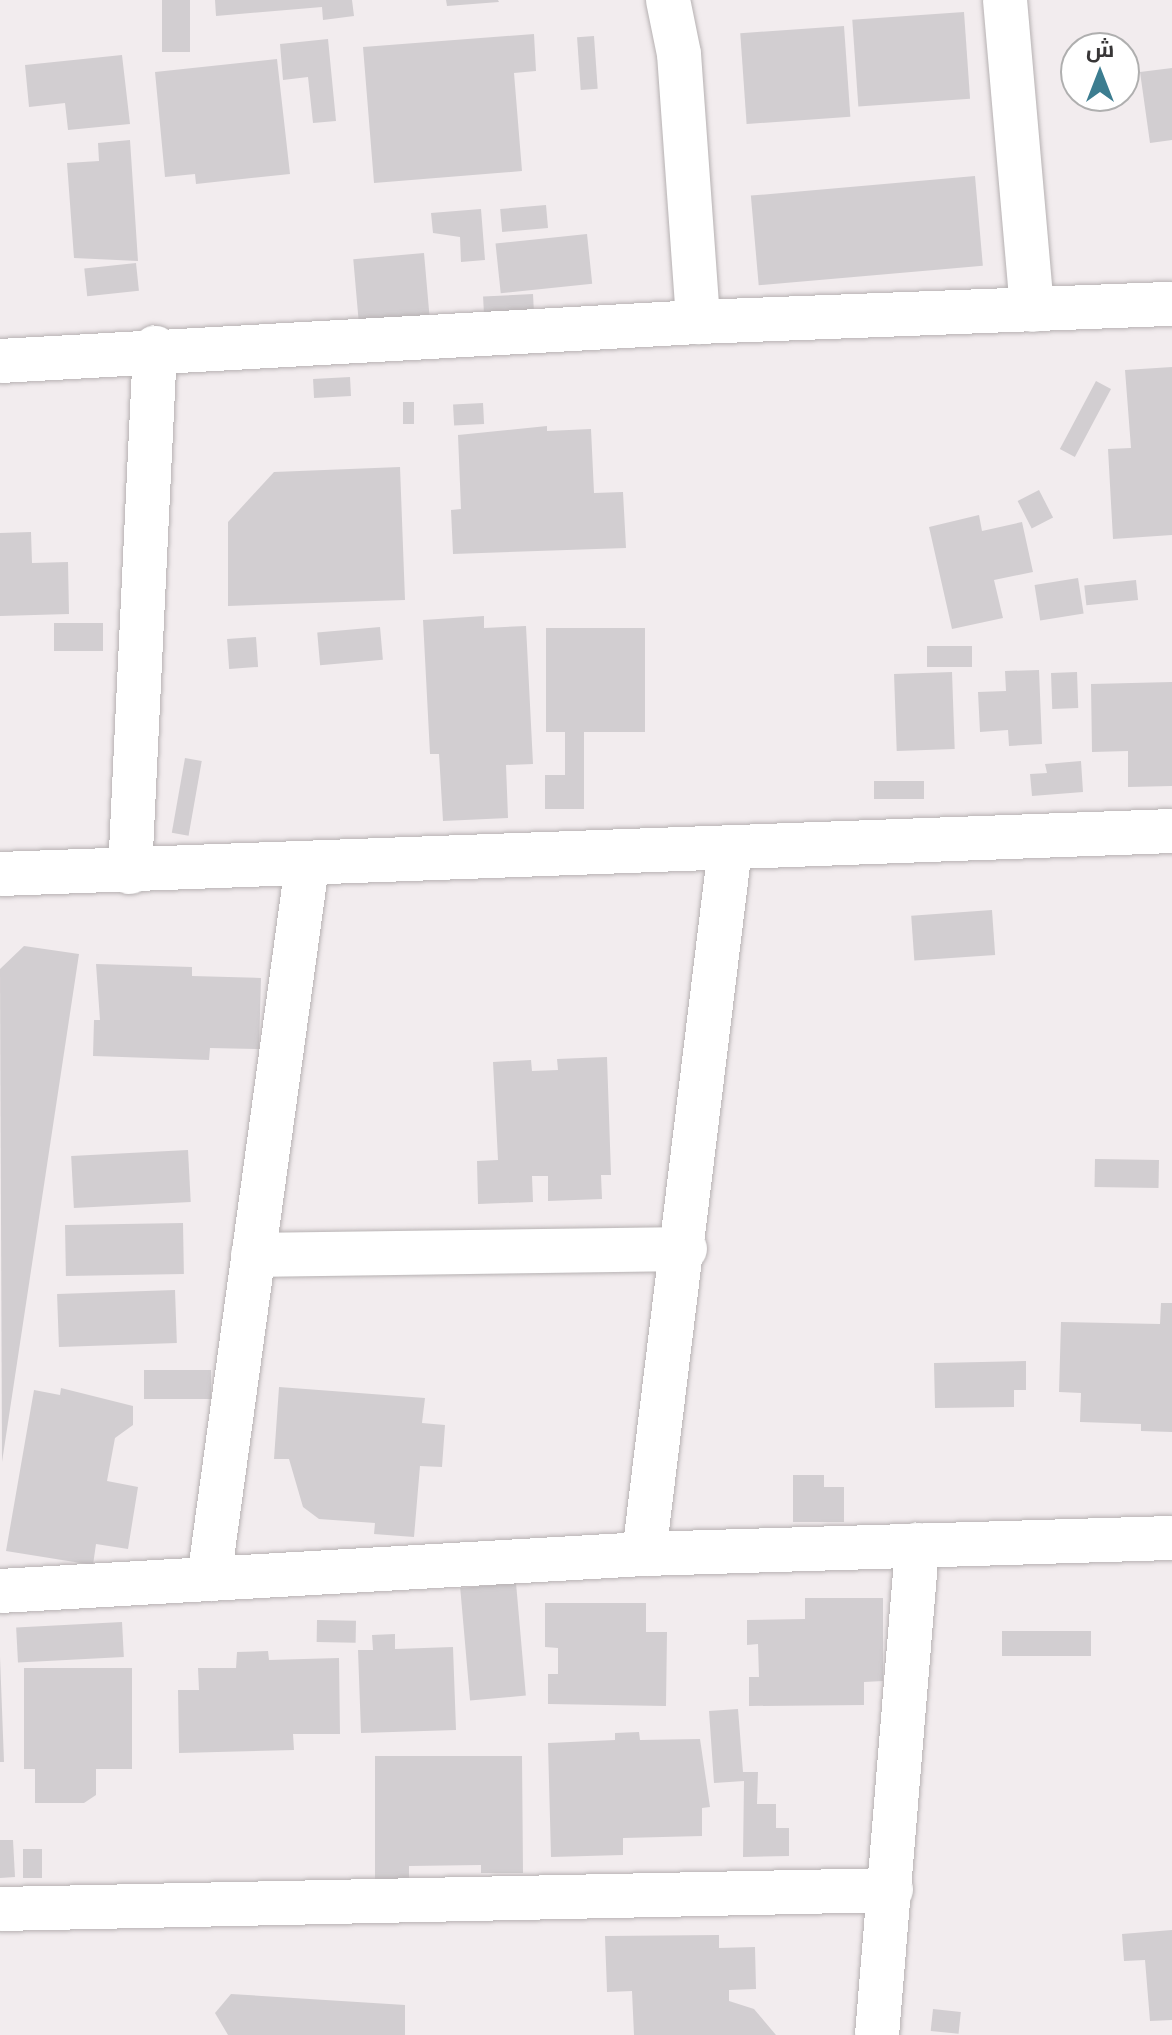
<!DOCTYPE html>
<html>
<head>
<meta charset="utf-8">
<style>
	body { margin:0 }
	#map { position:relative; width:1172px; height:2035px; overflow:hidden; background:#f2ecee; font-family:Helvetica,Cairo,sans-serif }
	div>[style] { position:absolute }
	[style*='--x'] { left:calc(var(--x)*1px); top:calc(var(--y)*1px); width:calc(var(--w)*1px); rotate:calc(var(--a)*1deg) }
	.building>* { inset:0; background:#d2ced1; transform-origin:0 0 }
	.roads { filter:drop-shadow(0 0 2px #b6b1b2) drop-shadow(0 0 2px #b6b1b2) }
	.minor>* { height:44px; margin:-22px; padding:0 22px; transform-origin:22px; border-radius:22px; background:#fff }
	span { translate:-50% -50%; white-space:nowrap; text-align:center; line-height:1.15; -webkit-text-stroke:7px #fff; paint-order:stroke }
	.north { position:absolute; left:1060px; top:32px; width:80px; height:80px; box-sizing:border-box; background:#fff; border:2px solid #afafaf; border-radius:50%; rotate:0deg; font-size:22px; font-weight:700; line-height:32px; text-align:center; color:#383637 }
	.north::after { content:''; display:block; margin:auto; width:28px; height:36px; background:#3c7d90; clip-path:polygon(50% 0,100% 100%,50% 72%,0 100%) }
</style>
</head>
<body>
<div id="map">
	<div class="building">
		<div style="left:162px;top:0;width:28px;height:52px"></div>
		<div style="clip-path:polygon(215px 0,352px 0,354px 16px,323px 20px,322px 7px,216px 16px)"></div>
		<div style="clip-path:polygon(446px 0,498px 0,499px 2px,447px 6px)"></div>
		<div style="left:964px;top:12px;width:87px;height:112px;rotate:86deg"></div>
		<div style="left:844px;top:26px;width:91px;height:104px;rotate:86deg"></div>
		<div style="clip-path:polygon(534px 34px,536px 71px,514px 73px,522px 171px,374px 183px,363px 47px)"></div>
		<div style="left:594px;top:36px;width:53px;height:17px;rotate:86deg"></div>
		<div style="clip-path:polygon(328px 39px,336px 121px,313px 123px,308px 77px,283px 80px,280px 44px)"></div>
		<div style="clip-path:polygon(122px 55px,130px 124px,68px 130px,65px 103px,29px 107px,25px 65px)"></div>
		<div style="clip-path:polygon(277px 59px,290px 174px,196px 184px,195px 174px,165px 177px,155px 72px)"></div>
		<div style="clip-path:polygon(1172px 68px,1172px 140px,1150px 143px,1140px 72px)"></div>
		<div style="clip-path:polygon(130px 140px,138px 261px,74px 258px,67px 163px,99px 161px,98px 143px)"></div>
		<div style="left:975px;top:176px;width:90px;height:225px;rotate:85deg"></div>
		<div style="left:546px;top:205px;width:23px;height:46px;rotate:85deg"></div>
		<div style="clip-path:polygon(481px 209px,485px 260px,461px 262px,460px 237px,433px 233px,431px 213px)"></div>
		<div style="left:587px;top:234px;width:50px;height:92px;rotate:84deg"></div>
		<div style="left:424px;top:253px;width:70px;height:71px;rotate:85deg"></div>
		<div style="left:136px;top:263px;width:28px;height:52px;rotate:84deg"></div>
		<div style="left:533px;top:294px;width:33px;height:50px;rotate:87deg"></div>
		<div style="clip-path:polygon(1172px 367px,1172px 535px,1113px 539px,1108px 449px,1131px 448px,1125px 370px)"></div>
		<div style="left:350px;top:377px;width:19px;height:37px;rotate:87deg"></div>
		<div style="left:1096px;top:381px;width:17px;height:77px;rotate:28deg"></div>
		<div style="left:403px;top:402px;width:11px;height:22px"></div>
		<div style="left:483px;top:403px;width:21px;height:30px;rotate:87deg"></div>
		<div style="clip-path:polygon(547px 426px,547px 431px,591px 429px,594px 493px,623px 492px,626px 548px,453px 554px,451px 510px,461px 509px,458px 435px)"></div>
		<div style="clip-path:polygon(400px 467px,405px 600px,228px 606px,228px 522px,274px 472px)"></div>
		<div style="left:1039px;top:490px;width:31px;height:24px;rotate:63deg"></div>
		<div style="clip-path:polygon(979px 515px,982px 531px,1022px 522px,1033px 572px,994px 580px,1003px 618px,952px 629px,929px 527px)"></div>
		<div style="clip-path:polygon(31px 532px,32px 563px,68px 562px,69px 614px,0 616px,0 533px)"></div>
		<div style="left:1078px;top:578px;width:36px;height:44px;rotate:81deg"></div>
		<div style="left:1136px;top:580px;width:20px;height:52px;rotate:84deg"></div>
		<div style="clip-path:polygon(484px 616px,484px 628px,526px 626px,533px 764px,506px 765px,508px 818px,443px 821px,439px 754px,430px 754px,423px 620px)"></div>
		<div style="left:54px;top:623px;width:49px;height:28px"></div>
		<div style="left:380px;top:627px;width:33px;height:63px;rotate:85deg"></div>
		<div style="clip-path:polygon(546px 628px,645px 628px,645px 732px,584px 732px,584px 809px,545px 809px,545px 775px,565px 775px,565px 732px,546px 732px)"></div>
		<div style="left:256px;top:637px;width:30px;height:29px;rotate:86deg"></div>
		<div style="left:972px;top:646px;width:21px;height:45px;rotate:90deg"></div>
		<div style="clip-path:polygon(1039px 670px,1042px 744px,1009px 746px,1008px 730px,980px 732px,978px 692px,1006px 691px,1005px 671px)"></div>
		<div style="left:952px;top:672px;width:77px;height:58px;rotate:88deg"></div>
		<div style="left:1077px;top:672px;width:36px;height:26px;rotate:88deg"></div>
		<div style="clip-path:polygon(1172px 682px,1172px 786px,1128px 787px,1128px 751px,1092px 752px,1091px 684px)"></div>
		<div style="left:185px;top:758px;width:17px;height:76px;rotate:10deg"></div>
		<div style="clip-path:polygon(1081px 761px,1083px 792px,1032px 796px,1030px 774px,1047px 773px,1045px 764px)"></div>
		<div style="left:874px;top:781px;width:50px;height:18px"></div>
		<div style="left:992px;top:910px;width:45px;height:81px;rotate:86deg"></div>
		<div style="clip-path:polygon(24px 946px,79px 954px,2px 1462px,0 969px)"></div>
		<div style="clip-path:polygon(96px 964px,192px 967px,192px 976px,261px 978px,259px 1049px,210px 1048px,209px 1060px,93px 1056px,94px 1020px,100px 1020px)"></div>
		<div style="clip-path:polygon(607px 1057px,611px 1175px,601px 1175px,602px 1199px,548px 1201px,548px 1176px,532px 1176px,533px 1202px,478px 1204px,477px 1161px,498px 1160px,493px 1062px,531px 1060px,532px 1071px,558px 1070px,557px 1059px)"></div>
		<div style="left:188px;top:1150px;width:52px;height:117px;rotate:87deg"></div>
		<div style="left:1095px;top:1159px;width:64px;height:28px;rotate:1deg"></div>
		<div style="left:183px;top:1223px;width:51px;height:118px;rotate:89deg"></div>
		<div style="left:175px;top:1290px;width:53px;height:118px;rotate:88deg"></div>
		<div style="clip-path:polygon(1161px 1303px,1172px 1303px,1172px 1432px,1141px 1431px,1141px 1424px,1080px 1422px,1081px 1393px,1059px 1392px,1061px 1322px,1160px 1324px)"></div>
		<div style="clip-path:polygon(1026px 1361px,1026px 1390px,1014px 1390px,1014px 1407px,935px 1408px,934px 1363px)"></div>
		<div style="left:144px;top:1370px;width:67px;height:29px"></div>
		<div style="clip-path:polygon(279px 1387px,425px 1398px,422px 1423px,445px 1425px,442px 1467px,420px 1466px,414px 1537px,374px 1534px,375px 1523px,319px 1519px,303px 1507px,289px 1459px,274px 1459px)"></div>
		<div style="clip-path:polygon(61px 1388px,133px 1406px,133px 1425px,115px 1438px,107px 1481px,138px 1487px,128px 1549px,96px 1544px,93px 1565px,6px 1551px,34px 1390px,60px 1395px)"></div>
		<div style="clip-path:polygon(793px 1475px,824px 1475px,824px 1487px,844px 1487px,844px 1522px,793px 1522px)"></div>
		<div style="left:516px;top:1583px;width:113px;height:56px;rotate:85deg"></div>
		<div style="clip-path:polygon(805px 1598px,883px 1598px,883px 1681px,864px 1682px,864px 1705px,749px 1706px,749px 1677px,759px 1677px,758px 1644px,747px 1645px,747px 1620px,805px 1619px)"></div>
		<div style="clip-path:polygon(545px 1603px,646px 1603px,646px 1632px,667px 1632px,666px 1706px,548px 1704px,548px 1674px,558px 1674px,558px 1648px,545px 1647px)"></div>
		<div style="left:317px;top:1620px;width:39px;height:22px;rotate:1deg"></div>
		<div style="left:122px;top:1622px;width:35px;height:106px;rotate:87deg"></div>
		<div style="left:1002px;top:1631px;width:89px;height:25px"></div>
		<div style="clip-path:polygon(395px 1634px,395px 1649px,453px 1647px,456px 1730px,361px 1733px,358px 1650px,373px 1650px,372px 1635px)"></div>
		<div style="clip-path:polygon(268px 1651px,269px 1660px,339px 1658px,340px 1734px,293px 1734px,294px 1750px,179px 1753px,178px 1690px,199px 1690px,198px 1668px,236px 1668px,237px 1652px)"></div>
		<div style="clip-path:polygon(0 1657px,4px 1762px,0 1762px)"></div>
		<div style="clip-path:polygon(24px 1668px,132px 1668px,132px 1769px,96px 1769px,96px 1795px,84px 1803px,35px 1803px,35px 1769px,24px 1769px)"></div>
		<div style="clip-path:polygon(738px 1709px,743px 1772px,758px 1772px,757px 1804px,776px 1804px,776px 1828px,789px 1828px,789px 1856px,743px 1857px,744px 1781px,714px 1783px,709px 1711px)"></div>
		<div style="clip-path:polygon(639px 1732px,640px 1740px,700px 1739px,710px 1807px,702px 1808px,702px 1836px,623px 1838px,623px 1855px,551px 1857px,548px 1743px,615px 1740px,615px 1733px)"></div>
		<div style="clip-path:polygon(375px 1756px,522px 1756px,523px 1873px,481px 1873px,481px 1865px,409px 1866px,409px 1881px,375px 1881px)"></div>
		<div style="clip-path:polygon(0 1840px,13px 1840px,15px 1877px,0 1878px)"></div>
		<div style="left:23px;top:1849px;width:19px;height:29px"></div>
		<div style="clip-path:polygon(1172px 1930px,1172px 2020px,1150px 2021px,1145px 1960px,1124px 1961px,1122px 1934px)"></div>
		<div style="clip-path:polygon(719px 1935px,719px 1948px,755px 1947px,756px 1989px,729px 1990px,729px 2001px,754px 2009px,776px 2035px,634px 2035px,632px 1991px,607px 1992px,605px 1936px)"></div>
		<div style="clip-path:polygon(231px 1994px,405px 2005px,405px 2035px,228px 2035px,215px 2013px)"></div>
		<div style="left:933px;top:2009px;width:28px;height:22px;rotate:6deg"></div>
	</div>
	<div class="roads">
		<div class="minor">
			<div style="--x:668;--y:0;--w:55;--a:78.5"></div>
			<div style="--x:679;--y:54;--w:269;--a:85.9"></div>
			<div style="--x:1005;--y:0;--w:311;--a:85"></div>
			<div style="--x:0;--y:361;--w:699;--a:-3.2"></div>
			<div style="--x:698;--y:322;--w:474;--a:-2.2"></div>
			<div style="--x:130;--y:872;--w:525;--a:-87.27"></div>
			<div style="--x:0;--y:874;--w:1173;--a:-2.1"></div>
			<div style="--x:253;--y:1255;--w:432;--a:-0.8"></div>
			<div style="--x:644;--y:1554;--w:711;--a:-83.05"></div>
			<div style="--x:209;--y:1579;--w:721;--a:-82.18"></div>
			<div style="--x:0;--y:1591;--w:645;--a:-3.29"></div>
			<div style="--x:644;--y:1554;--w:528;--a:-1.74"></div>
			<div style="--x:0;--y:1909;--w:891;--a:-1.22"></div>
			<div style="--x:877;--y:2035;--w:492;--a:-85.3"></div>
		</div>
	</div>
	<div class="north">ش</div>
</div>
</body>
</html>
